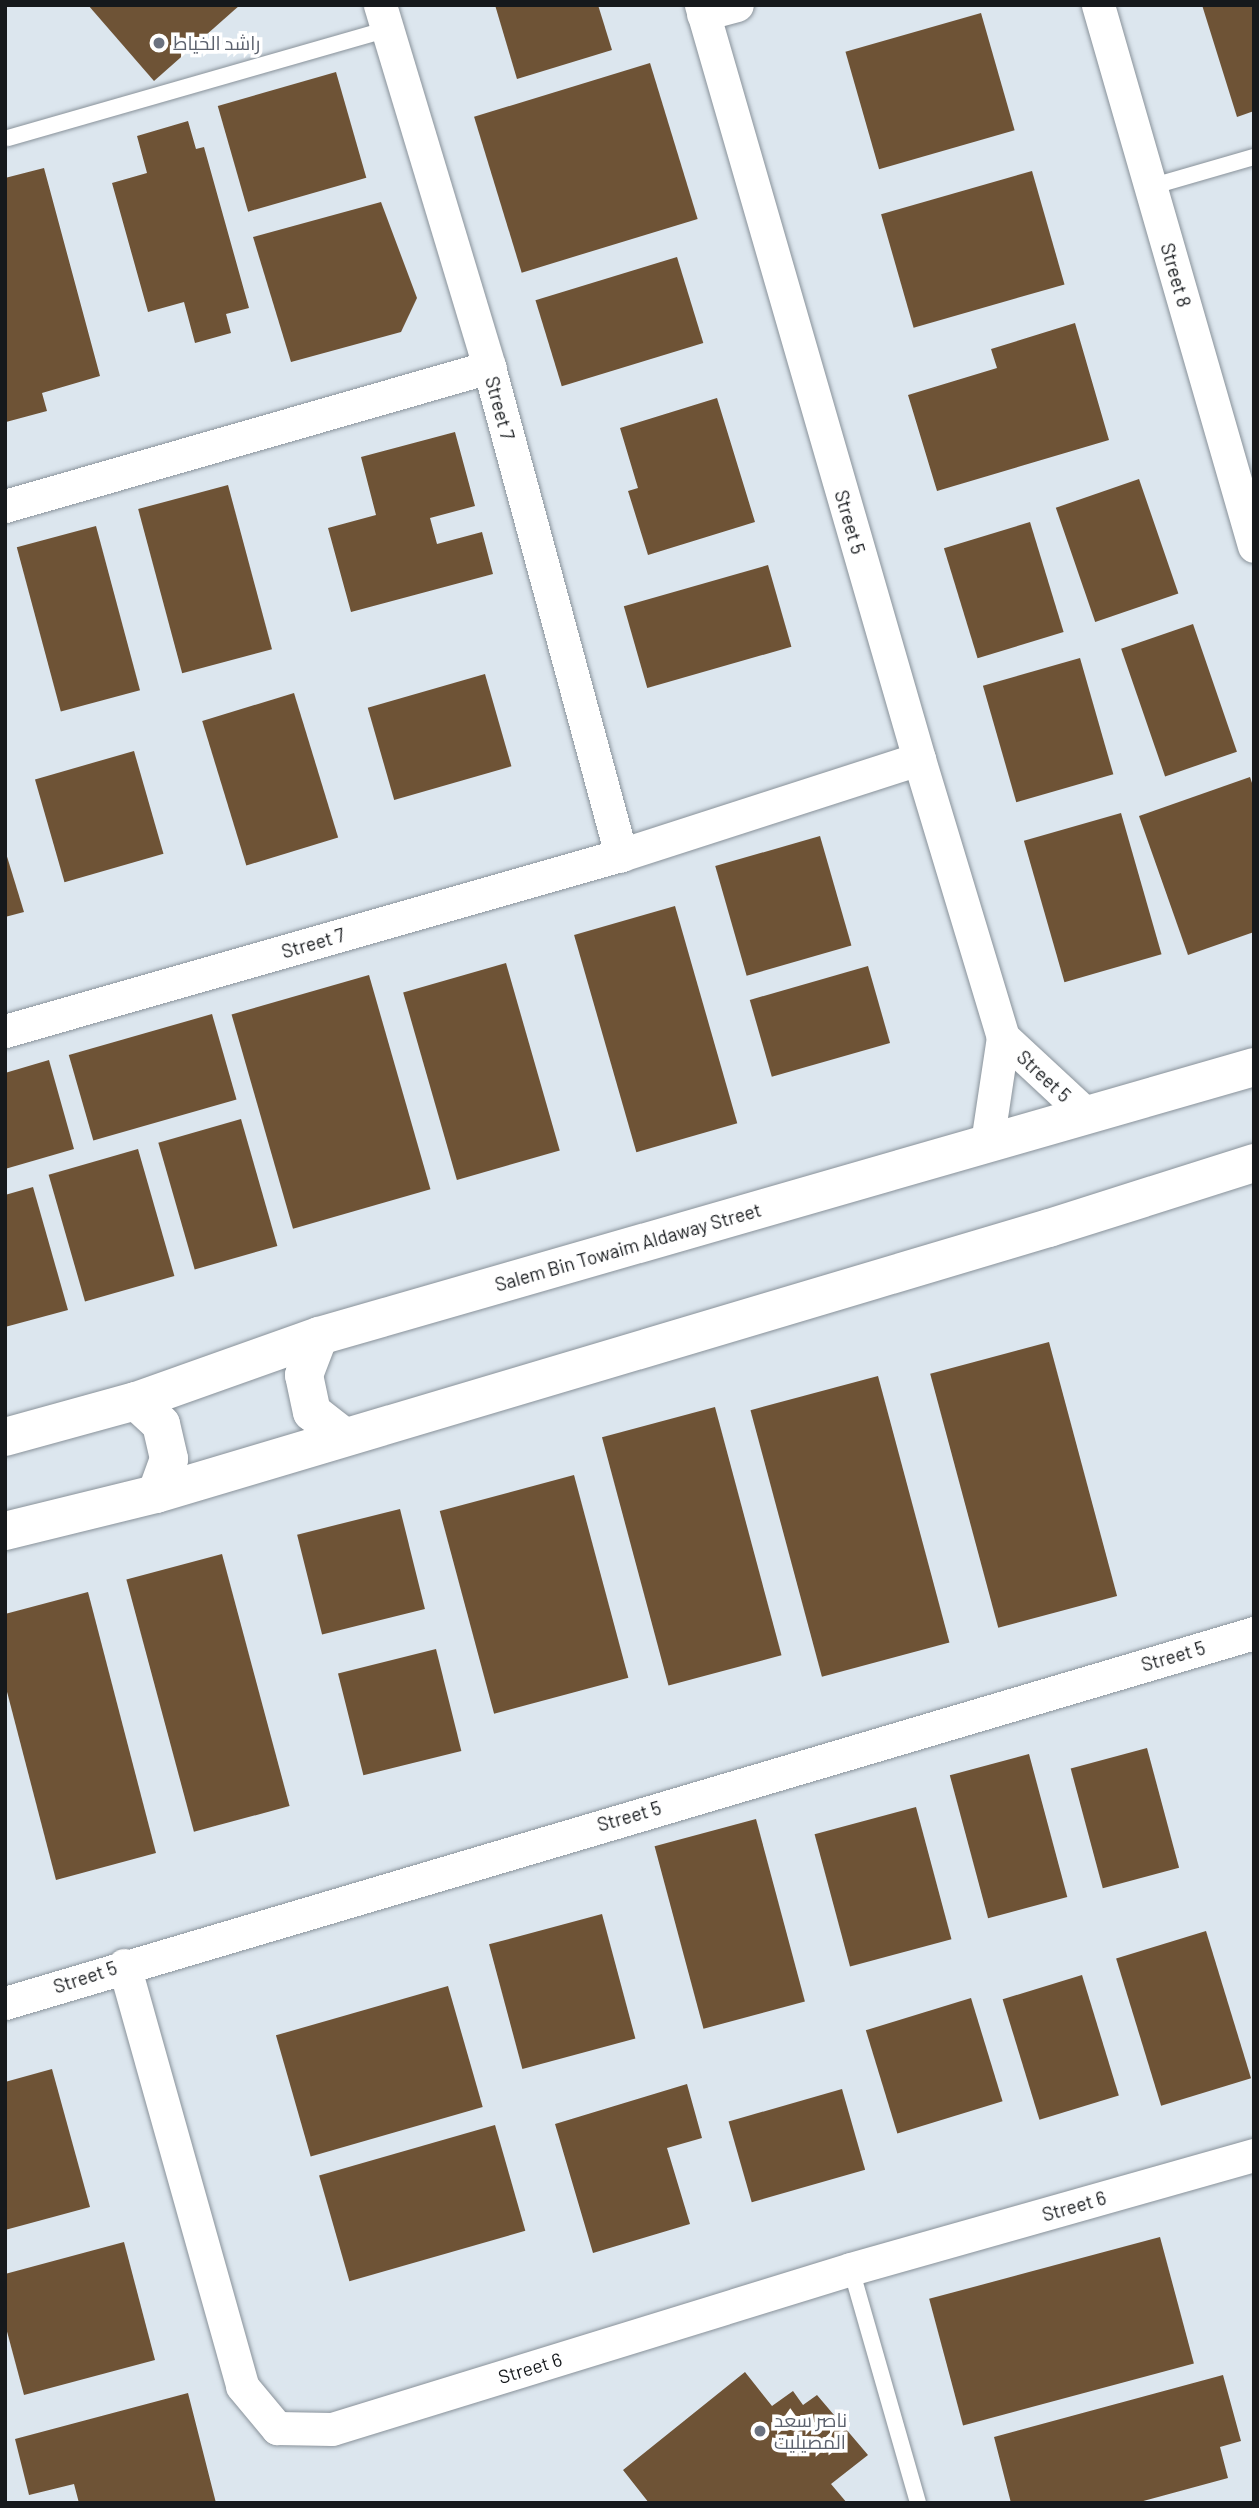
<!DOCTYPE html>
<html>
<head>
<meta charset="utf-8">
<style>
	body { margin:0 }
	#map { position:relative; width:1259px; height:2508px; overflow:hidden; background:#dce6ee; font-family:Barlow,Cairo,sans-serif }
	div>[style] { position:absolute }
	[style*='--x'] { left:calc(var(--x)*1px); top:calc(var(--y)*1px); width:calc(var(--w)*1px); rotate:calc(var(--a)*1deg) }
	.building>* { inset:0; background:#6e5336; transform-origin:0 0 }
	.roads { filter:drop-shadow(0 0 2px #89929a) drop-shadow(0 0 2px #89929a) }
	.service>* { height:16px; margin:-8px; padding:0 8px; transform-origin:8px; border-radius:8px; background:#fff }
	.minor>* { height:33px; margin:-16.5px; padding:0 16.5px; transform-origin:16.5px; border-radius:16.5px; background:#fff }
	.tertiary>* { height:38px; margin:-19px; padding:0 19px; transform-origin:19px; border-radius:19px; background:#fff }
	.dots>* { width:19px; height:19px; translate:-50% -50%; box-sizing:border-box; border:4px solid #fff; border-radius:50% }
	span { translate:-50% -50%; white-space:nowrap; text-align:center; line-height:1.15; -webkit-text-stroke:7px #fff; paint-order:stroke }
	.worship-label { font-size:19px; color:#5b616d }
	.left { translate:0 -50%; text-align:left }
	.street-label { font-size:19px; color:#16191c }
	.frame { position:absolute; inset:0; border:7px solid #16191c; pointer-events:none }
</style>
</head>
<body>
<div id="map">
	<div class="building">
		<div style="clip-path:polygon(88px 5px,240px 5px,154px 81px)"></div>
		<div style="clip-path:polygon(495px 5px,598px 5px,612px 50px,517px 79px)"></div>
		<div style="clip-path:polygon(1202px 5px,1254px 5px,1254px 111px,1237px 117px)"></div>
		<div style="left:981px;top:13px;width:122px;height:141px;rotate:74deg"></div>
		<div style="left:650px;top:63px;width:163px;height:184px;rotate:73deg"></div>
		<div style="left:336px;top:72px;width:110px;height:123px;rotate:74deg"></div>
		<div style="clip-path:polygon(188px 121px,196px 149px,204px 147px,249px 308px,226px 314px,231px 333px,195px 343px,184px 302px,148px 312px,112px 183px,147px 173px,137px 136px)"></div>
		<div style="clip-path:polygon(44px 168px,100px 376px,42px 393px,47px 411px,6px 422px,5px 178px)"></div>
		<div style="left:1032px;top:171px;width:118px;height:157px;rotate:74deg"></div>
		<div style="clip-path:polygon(381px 202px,417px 298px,401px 332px,291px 362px,253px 237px)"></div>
		<div style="left:677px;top:257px;width:90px;height:148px;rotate:73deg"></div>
		<div style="clip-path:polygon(1075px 323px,1109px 440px,937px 491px,908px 395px,997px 368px,991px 349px)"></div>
		<div style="clip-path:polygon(717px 398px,755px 522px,648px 555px,628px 491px,638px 488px,620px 428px)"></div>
		<div style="clip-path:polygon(455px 432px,475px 506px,430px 518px,437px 544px,482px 532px,493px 574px,351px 612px,328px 528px,376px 515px,361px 457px)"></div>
		<div style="left:1139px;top:479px;width:121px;height:88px;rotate:71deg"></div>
		<div style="left:228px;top:485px;width:170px;height:93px;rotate:75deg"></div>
		<div style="left:1030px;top:522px;width:115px;height:90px;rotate:73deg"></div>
		<div style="left:96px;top:526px;width:170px;height:82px;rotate:75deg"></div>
		<div style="left:768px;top:565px;width:85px;height:150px;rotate:74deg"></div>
		<div style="left:1193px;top:624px;width:135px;height:76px;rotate:71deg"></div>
		<div style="left:1080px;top:658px;width:121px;height:101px;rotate:74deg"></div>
		<div style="left:485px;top:674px;width:96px;height:122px;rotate:74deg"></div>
		<div style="left:294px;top:693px;width:151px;height:96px;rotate:73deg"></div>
		<div style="left:134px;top:751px;width:107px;height:103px;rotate:74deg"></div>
		<div style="clip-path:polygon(1250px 777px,1254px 789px,1254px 932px,1188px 955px,1139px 816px)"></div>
		<div style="left:1121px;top:813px;width:147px;height:101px;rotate:74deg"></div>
		<div style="left:820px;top:836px;width:114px;height:109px;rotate:74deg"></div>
		<div style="clip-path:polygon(5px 850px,24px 912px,5px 917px)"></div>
		<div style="left:675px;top:906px;width:226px;height:105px;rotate:74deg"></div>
		<div style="left:506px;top:963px;width:195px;height:107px;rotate:74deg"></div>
		<div style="left:868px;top:966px;width:80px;height:123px;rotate:74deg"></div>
		<div style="left:369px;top:975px;width:223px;height:143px;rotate:74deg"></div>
		<div style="left:212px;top:1014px;width:89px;height:149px;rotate:74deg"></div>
		<div style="clip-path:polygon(49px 1060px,74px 1149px,5px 1169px,5px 1073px)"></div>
		<div style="left:241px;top:1119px;width:132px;height:86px;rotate:74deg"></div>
		<div style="left:138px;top:1149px;width:132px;height:93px;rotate:74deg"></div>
		<div style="clip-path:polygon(33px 1187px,68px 1310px,5px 1327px,5px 1195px)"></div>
		<div style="left:1049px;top:1342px;width:263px;height:123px;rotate:75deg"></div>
		<div style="left:878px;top:1376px;width:276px;height:132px;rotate:75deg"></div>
		<div style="left:715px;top:1407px;width:257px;height:117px;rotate:75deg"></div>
		<div style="left:574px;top:1475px;width:210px;height:139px;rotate:75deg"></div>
		<div style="left:400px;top:1509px;width:103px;height:106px;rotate:76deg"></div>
		<div style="left:222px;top:1554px;width:261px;height:99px;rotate:75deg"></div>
		<div style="clip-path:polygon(88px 1592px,156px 1853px,56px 1880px,5px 1684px,5px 1614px)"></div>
		<div style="left:436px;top:1649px;width:105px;height:101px;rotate:76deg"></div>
		<div style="left:1147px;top:1748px;width:124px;height:79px;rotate:75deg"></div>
		<div style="left:1029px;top:1754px;width:148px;height:82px;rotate:75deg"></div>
		<div style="left:916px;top:1807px;width:137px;height:105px;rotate:75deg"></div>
		<div style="left:756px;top:1819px;width:189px;height:105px;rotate:75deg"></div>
		<div style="left:602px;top:1914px;width:129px;height:117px;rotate:75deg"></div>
		<div style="left:1206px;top:1931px;width:154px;height:94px;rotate:73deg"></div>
		<div style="left:1082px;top:1975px;width:126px;height:83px;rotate:73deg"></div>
		<div style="left:448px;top:1986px;width:126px;height:179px;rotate:74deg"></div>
		<div style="left:971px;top:1998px;width:108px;height:110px;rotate:73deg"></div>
		<div style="clip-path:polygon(52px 2069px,90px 2207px,5px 2230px,5px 2082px)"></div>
		<div style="clip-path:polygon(687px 2084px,702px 2138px,667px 2148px,690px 2224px,593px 2253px,555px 2124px)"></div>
		<div style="left:842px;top:2089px;width:84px;height:118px;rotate:74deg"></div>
		<div style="left:495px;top:2125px;width:110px;height:183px;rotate:74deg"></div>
		<div style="left:1160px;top:2237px;width:131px;height:239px;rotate:75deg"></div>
		<div style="clip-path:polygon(124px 2242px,155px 2360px,24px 2395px,5px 2324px,5px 2274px)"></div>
		<div style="clip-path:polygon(745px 2372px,772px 2406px,793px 2391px,803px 2405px,817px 2395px,868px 2455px,831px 2484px,847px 2503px,649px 2503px,623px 2470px)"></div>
		<div style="clip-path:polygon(1223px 2375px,1241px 2441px,1220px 2447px,1228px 2478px,1136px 2503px,1011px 2503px,994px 2437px)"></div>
		<div style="clip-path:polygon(188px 2393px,216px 2503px,79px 2503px,74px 2484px,29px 2495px,15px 2439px)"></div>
	</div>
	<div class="roads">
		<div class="service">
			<div style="--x:8;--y:138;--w:394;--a:-16"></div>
			<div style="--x:1150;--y:187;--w:108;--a:-16.1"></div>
			<div style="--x:851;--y:2269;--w:243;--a:74"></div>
		</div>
		<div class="minor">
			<div style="--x:380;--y:5;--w:378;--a:73.2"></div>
			<div style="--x:489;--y:367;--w:506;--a:74.86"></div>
			<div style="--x:701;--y:5;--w:785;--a:73.87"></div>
			<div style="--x:919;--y:759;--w:290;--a:73.2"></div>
			<div style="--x:1003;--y:1037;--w:107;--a:98.6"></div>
			<div style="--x:1098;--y:5;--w:563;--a:73.91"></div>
			<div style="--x:703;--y:14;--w:35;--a:-15"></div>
			<div style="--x:5;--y:506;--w:504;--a:-16.02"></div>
			<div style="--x:5;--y:1031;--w:641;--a:-15.95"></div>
			<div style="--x:621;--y:855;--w:313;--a:-17.9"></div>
			<div style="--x:1003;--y:1037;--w:113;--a:42.9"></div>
			<div style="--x:124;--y:1965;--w:437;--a:74.3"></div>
			<div style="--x:242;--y:2386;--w:55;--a:50.2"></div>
			<div style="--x:277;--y:2428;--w:55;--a:1"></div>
			<div style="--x:332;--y:2429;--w:543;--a:-17.13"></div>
			<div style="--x:851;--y:2269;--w:419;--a:-15.8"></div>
			<div style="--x:5;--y:2003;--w:1303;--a:-16.5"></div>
		</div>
		<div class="tertiary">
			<div style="--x:319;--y:1336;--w:42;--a:111"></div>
			<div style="--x:304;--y:1375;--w:38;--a:78"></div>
			<div style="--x:312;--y:1412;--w:39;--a:38"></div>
			<div style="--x:136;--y:1401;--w:34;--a:43"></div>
			<div style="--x:161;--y:1424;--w:36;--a:77"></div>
			<div style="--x:169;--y:1459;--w:37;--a:110"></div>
			<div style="--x:5;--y:1437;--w:136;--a:-15.4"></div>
			<div style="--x:136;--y:1401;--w:194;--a:-19.6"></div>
			<div style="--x:319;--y:1336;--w:973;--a:-16.05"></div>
			<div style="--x:5;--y:1531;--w:155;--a:-13.8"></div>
			<div style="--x:156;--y:1494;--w:932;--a:-16.59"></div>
			<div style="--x:1049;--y:1228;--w:215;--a:-17.6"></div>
		</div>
	</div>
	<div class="dots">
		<div style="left:159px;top:43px;background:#6b7280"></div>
		<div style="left:760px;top:2431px;background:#6b7280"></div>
	</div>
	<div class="worship-label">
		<span class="left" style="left:173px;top:43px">راشد الخياط</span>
		<span class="left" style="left:774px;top:2431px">ناصر سعد<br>المصيليت</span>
	</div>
	<div class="street-label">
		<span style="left:1176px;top:275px;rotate:74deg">Street 8</span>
		<span style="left:500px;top:408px;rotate:75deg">Street 7</span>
		<span style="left:850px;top:522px;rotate:74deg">Street 5</span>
		<span style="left:313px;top:943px;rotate:-16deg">Street 7</span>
		<span style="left:1044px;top:1076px;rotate:43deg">Street 5</span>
		<span style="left:628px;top:1247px;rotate:-16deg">Salem Bin Towaim Aldaway Street</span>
		<span style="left:1173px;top:1656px;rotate:-16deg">Street 5</span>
		<span style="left:629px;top:1816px;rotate:-16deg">Street 5</span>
		<span style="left:85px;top:1977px;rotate:-18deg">Street 5</span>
		<span style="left:1074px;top:2206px;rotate:-16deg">Street 6</span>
		<span style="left:530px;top:2368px;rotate:-17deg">Street 6</span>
	</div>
	<div class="frame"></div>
</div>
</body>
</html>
